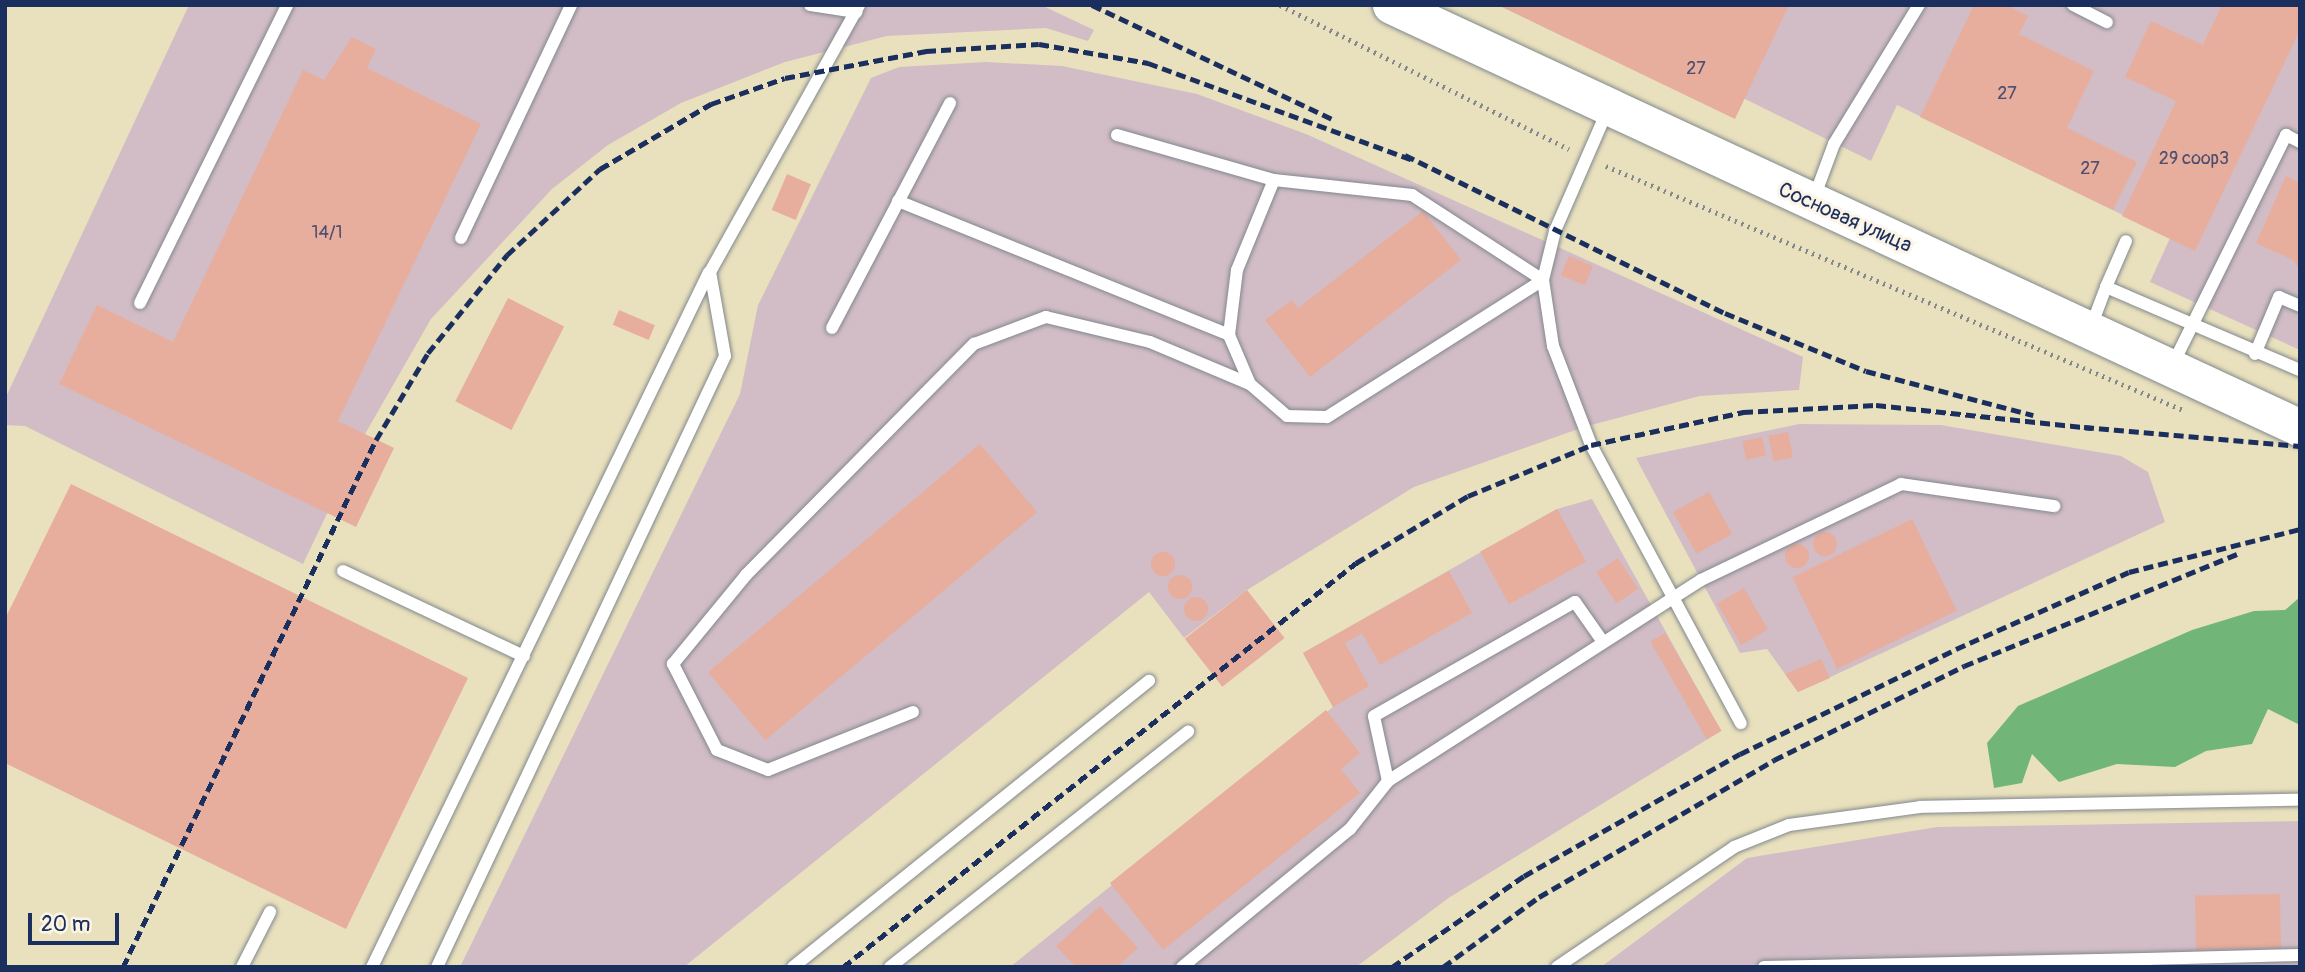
<!DOCTYPE html>
<html>
<head>
<meta charset="utf-8">
<style>
	body { margin:0 }
	#map { position:relative; width:2305px; height:972px; overflow:hidden; background:#e9e1bd; font-family:Pangolin,sans-serif }
	div>[style] { position:absolute }
	[style*='--x'] { left:calc(var(--x)*1px); top:calc(var(--y)*1px); width:calc(var(--w)*1px); rotate:calc(var(--a)*1deg) }
	.industrial>* { inset:0; background:#d2bdc6 }
	.forest>* { inset:0; background:#72b578 }
	.building>* { inset:0; background:#e7ad9d; transform-origin:0 0 }
	.round { border-radius:50% }
	.path>* { height:4.5px; margin-top:-2.25px; transform-origin:0; background:repeating-linear-gradient(90deg,#82888e 0 2px,transparent 0 7px) }
	.roads { filter:drop-shadow(0 0 2px #82888e) drop-shadow(0 0 2px #82888e) }
	.lane>* { height:12px; margin:-6px; padding:0 6px; transform-origin:6px; border-radius:6px; background:#fff }
	.primary>* { height:37px; margin:-18.5px; padding:0 18.5px; transform-origin:18.5px; border-radius:18.5px; background:#fff }
	.rail>* { height:5px; margin-top:-2.5px; transform-origin:0; background:repeating-linear-gradient(90deg,#1b2f5e 0 10px,transparent 0 15px) }
	span { translate:-50% -50%; white-space:nowrap; text-align:center; line-height:1.15; -webkit-text-stroke:6px #fcf5e5; paint-order:stroke }
	.number-label { font-size:18px; color:#4e4e6e }
	.number-label span { -webkit-text-stroke-width:0 }
	.street-label { font-size:21px; color:#1b2f5e }
	.frame { position:absolute; inset:0; border:7px solid #1b2f5e; pointer-events:none }
	.scale { position:absolute; left:28px; top:913px; width:91px; height:32px; box-sizing:border-box; border:4px solid #1b2f5e; border-top:0; padding-left:9px; font-size:21px; line-height:24px; white-space:nowrap; color:#1b2f5e; -webkit-text-stroke:5px #fcf5e5; paint-order:stroke }
</style>
</head>
<body>
<div id="map">
	<div class="industrial">
		<div style="clip-path:polygon(189px 5px,1041px 5px,1094px 30px,1088px 41px,1046px 28px,887px 36px,785px 62px,681px 103px,608px 145px,552px 189px,431px 319px,365px 434px,303px 564px,25px 426px,5px 425px,5px 399px)"></div>
		<div style="clip-path:polygon(1498px 5px,2300px 5px,2300px 350px,2150px 282px,2170px 238px,1897px 105px,1871px 161px,1745px 99px,1566px 38px)"></div>
		<div style="clip-path:polygon(986px 62px,1062px 66px,1197px 94px,1306px 134px,1803px 357px,1799px 390px,1700px 396px,1584px 427px,1414px 487px,1247px 590px,1184px 638px,1149px 592px,684px 967px,460px 967px,740px 394px,758px 305px,871px 78px,899px 67px)"></div>
		<div style="clip-path:polygon(1799px 424px,1941px 425px,2121px 456px,2148px 472px,2165px 522px,1798px 692px,1767px 649px,1740px 653px,1636px 458px)"></div>
		<div style="clip-path:polygon(1592px 499px,1721px 731px,1450px 897px,1356px 967px,1010px 967px,1333px 707px,1303px 653px,1557px 509px)"></div>
		<div style="clip-path:polygon(2300px 821px,2300px 967px,1601px 967px,1747px 858px,1937px 827px)"></div>
	</div>
	<div class="forest">
		<div style="clip-path:polygon(2300px 597px,2300px 725px,2268px 709px,2252px 744px,2206px 751px,2175px 767px,2117px 764px,2059px 782px,2032px 754px,2022px 783px,1994px 788px,1987px 743px,2018px 706px,2192px 630px,2254px 611px,2285px 610px)"></div>
	</div>
	<div class="building">
		<div style="clip-path:polygon(1498px 5px,1789px 5px,1735px 119px)"></div>
		<div style="clip-path:polygon(1974px 5px,2006px 5px,2028px 16px,2019px 34px,2094px 71px,2067px 128px,2137px 162px,2113px 210px,1920px 117px)"></div>
		<div style="clip-path:polygon(2222px 5px,2300px 5px,2300px 30px,2195px 251px,2122px 216px,2176px 101px,2125px 77px,2151px 21px,2203px 45px)"></div>
		<div style="clip-path:polygon(352px 37px,376px 49px,367px 68px,481px 124px,338px 421px,394px 448px,356px 527px,59px 384px,97px 305px,173px 342px,303px 70px,324px 80px)"></div>
		<div style="left:787px;top:174px;width:26px;height:39px;rotate:23deg"></div>
		<div style="clip-path:polygon(2286px 176px,2300px 183px,2300px 270px,2293px 260px,2256px 243px)"></div>
		<div style="clip-path:polygon(1423px 211px,1461px 260px,1310px 377px,1265px 320px,1292px 300px,1298px 308px)"></div>
		<div style="left:1569px;top:256px;width:26px;height:21px;rotate:23deg"></div>
		<div style="left:508px;top:298px;width:63px;height:116px;rotate:27deg"></div>
		<div style="left:619px;top:310px;width:39px;height:16px;rotate:23deg"></div>
		<div style="left:1788px;top:432px;width:26px;height:20px;rotate:79deg"></div>
		<div style="left:1762px;top:437px;width:19px;height:20px;rotate:78deg"></div>
		<div style="left:980px;top:444px;width:89px;height:355px;rotate:50deg"></div>
		<div style="clip-path:polygon(71px 484px,468px 678px,346px 929px,5px 763px,5px 619px)"></div>
		<div style="left:1709px;top:492px;width:48px;height:41px;rotate:61deg"></div>
		<div style="left:1557px;top:509px;width:60px;height:88px;rotate:61deg"></div>
		<div style="left:1912px;top:519px;width:102px;height:133px;rotate:64deg"></div>
		<div class="round" style="left:1813px;top:532px;width:24px;height:24px"></div>
		<div class="round" style="left:1785px;top:544px;width:24px;height:24px"></div>
		<div class="round" style="left:1151px;top:552px;width:24px;height:24px"></div>
		<div style="left:1618px;top:558px;width:37px;height:26px;rotate:57deg"></div>
		<div style="clip-path:polygon(1449px 571px,1472px 613px,1380px 665px,1362px 633px,1345px 643px,1369px 686px,1333px 707px,1303px 653px)"></div>
		<div class="round" style="left:1168px;top:575px;width:24px;height:24px"></div>
		<div style="left:1744px;top:588px;width:48px;height:31px;rotate:60deg"></div>
		<div style="left:1247px;top:590px;width:61px;height:79px;rotate:52deg"></div>
		<div class="round" style="left:1184px;top:597px;width:24px;height:24px"></div>
		<div style="left:1665px;top:633px;width:113px;height:17px;rotate:60deg"></div>
		<div style="clip-path:polygon(1821px 659px,1830px 678px,1798px 692px,1785px 674px)"></div>
		<div style="clip-path:polygon(1326px 710px,1360px 753px,1341px 769px,1360px 793px,1163px 950px,1110px 883px)"></div>
		<div style="left:2280px;top:894px;width:54px;height:85px;rotate:89deg"></div>
		<div style="clip-path:polygon(1100px 906px,1138px 948px,1117px 967px,1076px 967px,1056px 946px)"></div>
	</div>
	<div class="path">
		<div style="--x:1280;--y:5;--w:323;--a:26.5"></div>
		<div style="--x:1606;--y:166;--w:626;--a:22.92"></div>
	</div>
	<div class="roads">
		<div class="lane">
			<div style="--x:810;--y:5;--w:47;--a:8.7"></div>
			<div style="--x:2073;--y:5;--w:38;--a:27"></div>
			<div style="--x:1608;--y:109;--w:133;--a:113.5"></div>
			<div style="--x:1555;--y:231;--w:50;--a:103.8"></div>
			<div style="--x:1543;--y:280;--w:67;--a:81.4"></div>
			<div style="--x:1553;--y:346;--w:106;--a:69"></div>
			<div style="--x:1591;--y:445;--w:316;--a:61.7"></div>
			<div style="--x:1117;--y:135;--w:163;--a:16"></div>
			<div style="--x:1274;--y:180;--w:139;--a:6.2"></div>
			<div style="--x:1412;--y:195;--w:156;--a:33"></div>
			<div style="--x:1543;--y:280;--w:256;--a:147.6"></div>
			<div style="--x:1327;--y:417;--w:40;--a:-178.6"></div>
			<div style="--x:1287;--y:416;--w:49;--a:-139.1"></div>
			<div style="--x:1250;--y:384;--w:53;--a:-113.2"></div>
			<div style="--x:1229;--y:335;--w:65;--a:-83"></div>
			<div style="--x:1237;--y:270;--w:97;--a:-67.7"></div>
			<div style="--x:1814;--y:198;--w:58;--a:-69.7"></div>
			<div style="--x:1834;--y:144;--w:163;--a:-58.6"></div>
			<div style="--x:898;--y:201;--w:357;--a:22"></div>
			<div style="--x:461;--y:238;--w:258;--a:-64.7"></div>
			<div style="--x:2106;--y:287;--w:50;--a:-66.5"></div>
			<div style="--x:140;--y:303;--w:332;--a:-63.7"></div>
			<div style="--x:2091;--y:327;--w:43;--a:-69.4"></div>
			<div style="--x:2106;--y:287;--w:211;--a:23.2"></div>
			<div style="--x:832;--y:328;--w:254;--a:-62.3"></div>
			<div style="--x:2255;--y:354;--w:62;--a:-67.2"></div>
			<div style="--x:2279;--y:297;--w:23;--a:23"></div>
			<div style="--x:2172;--y:366;--w:258;--a:-63.7"></div>
			<div style="--x:2286;--y:135;--w:16;--a:27"></div>
			<div style="--x:343;--y:571;--w:200;--a:25.2"></div>
			<div style="--x:913;--y:712;--w:156;--a:158.2"></div>
			<div style="--x:768;--y:770;--w:55;--a:-158.6"></div>
			<div style="--x:717;--y:750;--w:97;--a:-117.1"></div>
			<div style="--x:673;--y:664;--w:115;--a:-50.6"></div>
			<div style="--x:746;--y:575;--w:325;--a:-45.4"></div>
			<div style="--x:974;--y:344;--w:77;--a:-20.6"></div>
			<div style="--x:1046;--y:317;--w:107;--a:13.5"></div>
			<div style="--x:1150;--y:342;--w:108;--a:22.8"></div>
			<div style="--x:1388;--y:781;--w:66;--a:-102.2"></div>
			<div style="--x:1374;--y:716;--w:231;--a:-29.6"></div>
			<div style="--x:1575;--y:602;--w:49;--a:55"></div>
			<div style="--x:2145;--y:959;--w:155;--a:-1.5"></div>
			<div style="--x:242;--y:967;--w:62;--a:-63"></div>
			<div style="--x:372;--y:967;--w:772;--a:-64.13"></div>
			<div style="--x:437;--y:967;--w:675;--a:-64.76"></div>
			<div style="--x:725;--y:356;--w:85;--a:-100.1"></div>
			<div style="--x:710;--y:272;--w:306;--a:-60.8"></div>
			<div style="--x:793;--y:967;--w:457;--a:-38.8"></div>
			<div style="--x:890;--y:967;--w:380;--a:-38.3"></div>
			<div style="--x:1182;--y:967;--w:217;--a:-39.4"></div>
			<div style="--x:1350;--y:829;--w:61;--a:-51.6"></div>
			<div style="--x:1388;--y:781;--w:372;--a:-32.7"></div>
			<div style="--x:1701;--y:580;--w:222;--a:-25.6"></div>
			<div style="--x:1901;--y:484;--w:155;--a:8.2"></div>
			<div style="--x:1557;--y:967;--w:214;--a:-34.1"></div>
			<div style="--x:1734;--y:847;--w:59;--a:-21.8"></div>
			<div style="--x:1789;--y:825;--w:132;--a:-7.8"></div>
			<div style="--x:1920;--y:807;--w:380;--a:-1.1"></div>
			<div style="--x:1764;--y:967;--w:381;--a:-1.2"></div>
			<div style="--x:2145;--y:959;--w:8;--a:83"></div>
		</div>
		<div class="primary">
			<div style="--x:1391;--y:5;--w:1003;--a:24.95"></div>
		</div>
	</div>
	<div class="rail">
		<div style="--x:1092;--y:5;--w:270;--a:25.4"></div>
		<div style="--x:1405;--y:155;--w:357;--a:26.3"></div>
		<div style="--x:1725;--y:313;--w:152;--a:22.4"></div>
		<div style="--x:1866;--y:371;--w:173;--a:14.8"></div>
		<div style="--x:2084;--y:427;--w:217;--a:5"></div>
		<div style="--x:123;--y:967;--w:585;--a:-64.36"></div>
		<div style="--x:376;--y:440;--w:101;--a:-59.1"></div>
		<div style="--x:428;--y:353;--w:126;--a:-51.1"></div>
		<div style="--x:507;--y:255;--w:127;--a:-42.8"></div>
		<div style="--x:600;--y:169;--w:129;--a:-30.4"></div>
		<div style="--x:711;--y:104;--w:78;--a:-19.4"></div>
		<div style="--x:785;--y:78;--w:144;--a:-10.8"></div>
		<div style="--x:926;--y:51;--w:113;--a:-3.5"></div>
		<div style="--x:1039;--y:44;--w:111;--a:9.9"></div>
		<div style="--x:1148;--y:63;--w:282;--a:20.1"></div>
		<div style="--x:843;--y:967;--w:653;--a:-38.22"></div>
		<div style="--x:1356;--y:563;--w:131;--a:-30.9"></div>
		<div style="--x:1468;--y:496;--w:133;--a:-22.5"></div>
		<div style="--x:1591;--y:445;--w:156;--a:-12.2"></div>
		<div style="--x:1743;--y:412;--w:133;--a:-3"></div>
		<div style="--x:1876;--y:405;--w:217;--a:6.1"></div>
		<div style="--x:1392;--y:967;--w:160;--a:-34.6"></div>
		<div style="--x:1524;--y:876;--w:248;--a:-29.5"></div>
		<div style="--x:1740;--y:754;--w:240;--a:-25.9"></div>
		<div style="--x:1956;--y:649;--w:189;--a:-24"></div>
		<div style="--x:2129;--y:572;--w:176;--a:-14.1"></div>
		<div style="--x:1443;--y:967;--w:119;--a:-36.1"></div>
		<div style="--x:1539;--y:897;--w:272;--a:-30.2"></div>
		<div style="--x:1774;--y:760;--w:212;--a:-26.3"></div>
		<div style="--x:1964;--y:666;--w:300;--a:-22.3"></div>
	</div>
	<div class="number-label">
		<span style="left:1696px;top:69px">27</span>
		<span style="left:2007px;top:94px">27</span>
		<span style="left:2194px;top:159px">29 соор3</span>
		<span style="left:2090px;top:169px">27</span>
		<span style="left:327px;top:233px">14/1</span>
	</div>
	<div class="street-label">
		<span style="left:1845px;top:218px;rotate:24deg">Сосновая улица</span>
	</div>
	<div class="frame"></div>
	<div class="scale">20 m</div>
</div>
</body>
</html>
